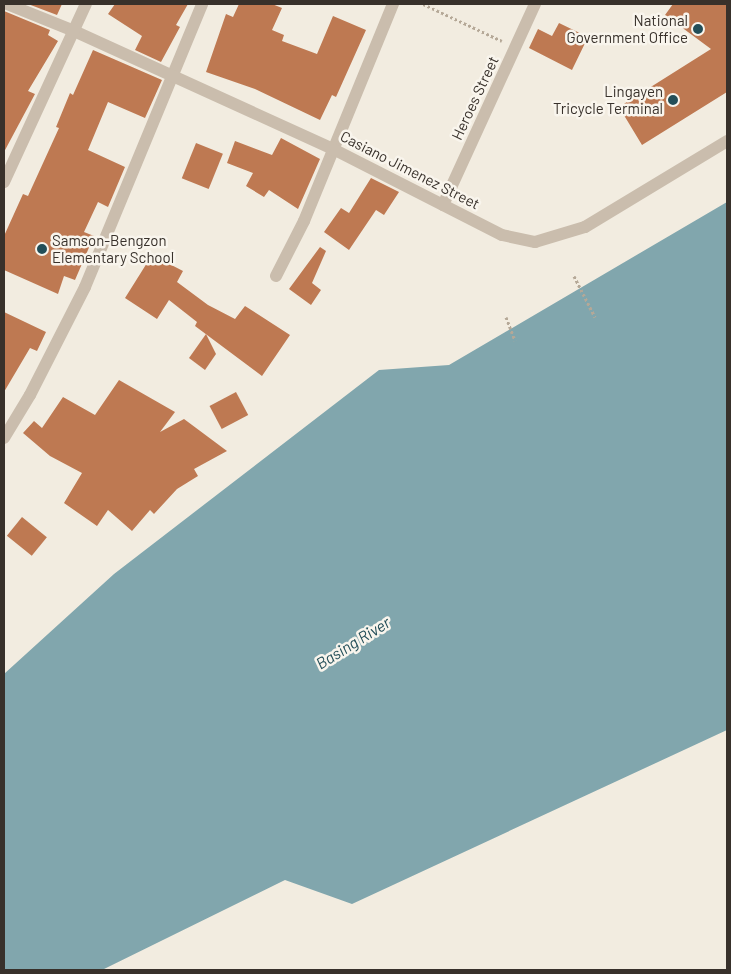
<!DOCTYPE html>
<html>
<head>
<meta charset="utf-8">
<style>
	body { margin:0 }
	#map { position:relative; width:731px; height:974px; overflow:hidden; background:#f2ece0; font-family:Barlow,sans-serif }
	div>[style] { position:absolute }
	[style*='--x'] { left:calc(var(--x)*1px); top:calc(var(--y)*1px); width:calc(var(--w)*1px); rotate:calc(var(--a)*1deg) }
	.water>* { inset:0; background:#81a6ad }
	.building>* { inset:0; background:#be7952; transform-origin:0 0 }
	.path>* { height:3px; margin-top:-1.5px; transform-origin:0; background:repeating-linear-gradient(90deg,#b5a897 0 2.5px,transparent 0 5px) }
	.minor>* { height:12px; margin:-6px; padding:0 6px; transform-origin:6px; border-radius:6px; background:#cabdad }
	.tertiary>* { height:12px; margin:-6px; padding:0 6px; transform-origin:6px; border-radius:6px; background:#cabdad }
	.dots>* { width:14px; height:14px; translate:-50% -50%; box-sizing:border-box; border:2px solid #f9f5ed; border-radius:50% }
	span { translate:-50% -50%; white-space:nowrap; text-align:center; line-height:1.15; -webkit-text-stroke:5px #f9f5ed; paint-order:stroke }
	.poi-label { font-size:15px; color:#38312b }
	.right { translate:-100% -50%; text-align:right }
	.left { translate:0 -50%; text-align:left }
	.street-label { font-size:15px; color:#38312b }
	.water-label { font-size:16px; color:#234e58; font-style:italic }
	.frame { position:absolute; inset:0; border:5px solid #38312b; pointer-events:none }
</style>
</head>
<body>
<div id="map">
	<div class="water">
		<div style="clip-path:polygon(727px 202px,727px 730px,352px 904px,285px 880px,102px 970px,4px 970px,4px 674px,114px 574px,379px 370px,449px 365px)"></div>
	</div>
	<div class="building">
		<div style="clip-path:polygon(28px 4px,62px 4px,57px 15px)"></div>
		<div style="clip-path:polygon(115px 4px,188px 4px,176px 25px,180px 27px,161px 62px,135px 50px,142px 36px,108px 14px)"></div>
		<div style="clip-path:polygon(239px 4px,272px 4px,282px 8px,272px 30px,284px 35px,282px 41px,317px 54px,333px 16px,366px 30px,336px 97px,332px 95px,320px 120px,255px 89px,206px 72px,226px 14px,233px 17px)"></div>
		<div style="clip-path:polygon(673px 4px,727px 4px,727px 92px,642px 145px,619px 107px,711px 49px,665px 15px)"></div>
		<div style="clip-path:polygon(4px 11px,50px 30px,48px 35px,58px 41px,28px 91px,35px 94px,4px 152px)"></div>
		<div style="clip-path:polygon(559px 23px,588px 37px,572px 70px,529px 48px,538px 29px,552px 36px)"></div>
		<div style="clip-path:polygon(93px 50px,162px 80px,145px 118px,108px 102px,88px 150px,125px 167px,108px 207px,98px 202px,84px 232px,94px 236px,75px 280px,64px 276px,58px 294px,4px 270px,4px 236px,23px 194px,28px 196px,59px 128px,56px 127px,70px 93px,73px 95px)"></div>
		<div style="clip-path:polygon(281px 138px,320px 159px,298px 209px,269px 190px,264px 197px,246px 186px,253px 173px,227px 163px,235px 141px,272px 155px)"></div>
		<div style="left:196px;top:143px;width:29px;height:38px;rotate:22deg"></div>
		<div style="clip-path:polygon(371px 178px,399px 192px,384px 215px,376px 210px,349px 250px,324px 232px,341px 208px,349px 213px)"></div>
		<div style="clip-path:polygon(320px 247px,326px 251px,312px 283px,321px 290px,311px 305px,289px 289px)"></div>
		<div style="clip-path:polygon(152px 255px,183px 271px,177px 282px,208px 305px,235px 319px,245px 306px,290px 335px,262px 376px,195px 326px,197px 322px,169px 300px,157px 319px,125px 298px)"></div>
		<div style="clip-path:polygon(4px 312px,46px 332px,37px 351px,30px 348px,4px 392px)"></div>
		<div style="clip-path:polygon(206px 334px,216px 354px,205px 370px,189px 358px)"></div>
		<div style="clip-path:polygon(119px 380px,175px 412px,160px 432px,184px 419px,227px 451px,194px 469px,198px 476px,177px 489px,154px 514px,150px 510px,132px 531px,108px 510px,97px 526px,64px 503px,82px 473px,50px 456px,23px 433px,34px 421px,42px 428px,63px 397px,95px 415px)"></div>
		<div style="left:236px;top:392px;width:26px;height:30px;rotate:62deg"></div>
		<div style="left:22px;top:517px;width:32px;height:24px;rotate:39deg"></div>
	</div>
	<div class="path">
		<div style="--x:423;--y:4;--w:87;--a:25.1"></div>
		<div style="--x:574;--y:276;--w:46;--a:62.9"></div>
		<div style="--x:506;--y:317;--w:25;--a:69"></div>
	</div>
	<div class="minor">
		<div style="--x:7;--y:4;--w:72;--a:21.9"></div>
		<div style="--x:443;--y:205;--w:221;--a:-65.4"></div>
		<div style="--x:276;--y:276;--w:62;--a:-63"></div>
		<div style="--x:304;--y:221;--w:235;--a:-67.7"></div>
		<div style="--x:4;--y:438;--w:50;--a:-58.8"></div>
		<div style="--x:30;--y:395;--w:121;--a:-63"></div>
		<div style="--x:85;--y:287;--w:306;--a:-67.5"></div>
	</div>
	<div class="tertiary">
		<div style="--x:74;--y:31;--w:287;--a:24.5"></div>
		<div style="--x:335;--y:150;--w:187;--a:27"></div>
		<div style="--x:502;--y:235;--w:34;--a:12"></div>
		<div style="--x:535;--y:242;--w:52;--a:-16.7"></div>
		<div style="--x:585;--y:227;--w:166;--a:-31.2"></div>
		<div style="--x:4;--y:182;--w:196;--a:-65.3"></div>
	</div>
	<div class="dots">
		<div style="left:698px;top:29px;background:#234e58"></div>
		<div style="left:673px;top:100px;background:#234e58"></div>
		<div style="left:42px;top:249px;background:#234e58"></div>
	</div>
	<div class="poi-label">
		<span class="right" style="left:688px;top:29px">National<br>Government Office</span>
		<span class="right" style="left:663px;top:100px">Lingayen<br>Tricycle Terminal</span>
		<span class="left" style="left:52px;top:249px">Samson-Bengzon<br>Elementary School</span>
	</div>
	<div class="street-label">
		<span style="left:475px;top:98px;rotate:-65deg">Heroes Street</span>
		<span style="left:410px;top:170px;rotate:27deg">Casiano Jimenez Street</span>
	</div>
	<div class="water-label">
		<span style="left:353px;top:643px;rotate:-32deg">Basing River</span>
	</div>
	<div class="frame"></div>
</div>
</body>
</html>
